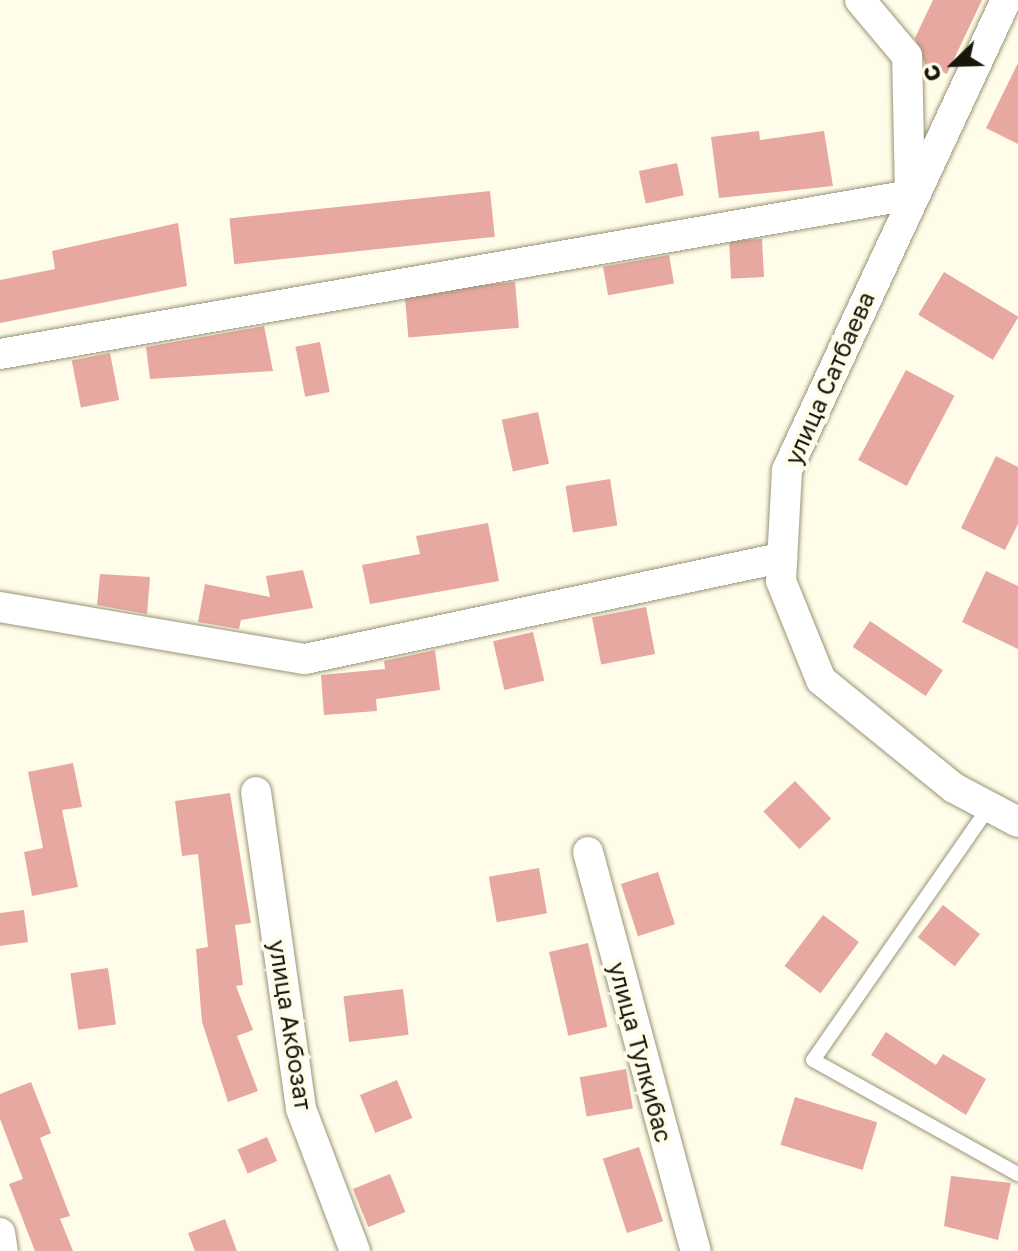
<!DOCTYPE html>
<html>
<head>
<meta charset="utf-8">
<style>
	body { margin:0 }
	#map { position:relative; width:1018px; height:1251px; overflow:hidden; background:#fffce9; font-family:"Golos Text",sans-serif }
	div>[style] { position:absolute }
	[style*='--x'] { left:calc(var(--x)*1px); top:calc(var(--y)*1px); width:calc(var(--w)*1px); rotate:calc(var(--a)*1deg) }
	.building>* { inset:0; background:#e6a8a0; transform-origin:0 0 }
	.roads { filter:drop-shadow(0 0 2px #999477) drop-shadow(0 0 2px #999477) }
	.lane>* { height:14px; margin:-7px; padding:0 7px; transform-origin:7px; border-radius:7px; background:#fff }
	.street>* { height:30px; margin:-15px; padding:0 15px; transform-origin:15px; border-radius:15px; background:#fff }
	span { translate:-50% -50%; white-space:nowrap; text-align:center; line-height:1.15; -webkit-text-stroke:8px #fffce9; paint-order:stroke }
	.street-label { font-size:24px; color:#17160a }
	.north { position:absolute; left:914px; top:24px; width:80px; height:80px; -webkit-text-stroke:6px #fffce9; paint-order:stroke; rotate:247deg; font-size:22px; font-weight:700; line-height:32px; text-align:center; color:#17160a }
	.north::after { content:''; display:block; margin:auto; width:28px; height:36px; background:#17160a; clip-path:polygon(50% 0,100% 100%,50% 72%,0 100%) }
</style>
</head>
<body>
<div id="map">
	<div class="building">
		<div style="clip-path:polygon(933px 0,982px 0,947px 74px,925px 64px,915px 38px)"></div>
		<div style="clip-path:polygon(1018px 63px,1018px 144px,986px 128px)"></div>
		<div style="clip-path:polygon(759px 131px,760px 140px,824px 131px,833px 186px,719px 198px,711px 137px)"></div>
		<div style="left:677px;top:163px;width:33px;height:39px;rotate:78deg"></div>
		<div style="left:490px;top:191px;width:46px;height:262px;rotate:84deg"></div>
		<div style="clip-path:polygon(178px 223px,187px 286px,0 323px,0 280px,55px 269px,52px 251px)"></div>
		<div style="left:762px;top:239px;width:38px;height:33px;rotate:87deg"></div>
		<div style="left:669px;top:255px;width:29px;height:67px;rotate:80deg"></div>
		<div style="left:944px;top:272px;width:87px;height:50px;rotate:31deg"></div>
		<div style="left:515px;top:282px;width:46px;height:111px;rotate:85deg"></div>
		<div style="clip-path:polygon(264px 326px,273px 371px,150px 379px,146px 347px)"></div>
		<div style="left:320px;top:342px;width:51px;height:25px;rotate:79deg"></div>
		<div style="left:110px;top:353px;width:48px;height:39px;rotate:79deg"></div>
		<div style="left:906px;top:370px;width:55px;height:102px;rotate:28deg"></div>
		<div style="left:538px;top:412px;width:53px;height:37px;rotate:78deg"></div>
		<div style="clip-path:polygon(996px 456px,1018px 467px,1018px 524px,1005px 550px,961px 528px)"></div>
		<div style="left:610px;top:479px;width:47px;height:45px;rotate:81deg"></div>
		<div style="clip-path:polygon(488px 523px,499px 581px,370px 604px,362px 565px,420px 554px,416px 536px)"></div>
		<div style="clip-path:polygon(303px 570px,313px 608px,241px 620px,239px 629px,198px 622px,205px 584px,270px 597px,266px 576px)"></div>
		<div style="clip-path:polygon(986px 571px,1018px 586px,1018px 649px,962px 622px)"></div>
		<div style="clip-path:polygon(100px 574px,150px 577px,147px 614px,97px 605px)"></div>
		<div style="left:646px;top:607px;width:48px;height:55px;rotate:79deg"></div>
		<div style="left:870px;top:621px;width:88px;height:31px;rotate:34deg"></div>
		<div style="left:533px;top:632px;width:50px;height:41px;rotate:77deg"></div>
		<div style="clip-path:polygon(435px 650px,440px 690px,376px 699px,377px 711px,324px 715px,321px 675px,385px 669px,384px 661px)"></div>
		<div style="clip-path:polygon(73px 763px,82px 807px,62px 810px,78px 887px,32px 896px,24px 852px,43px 848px,28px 772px)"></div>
		<div style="left:795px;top:781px;width:52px;height:44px;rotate:46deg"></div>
		<div style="clip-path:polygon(230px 793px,251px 923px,235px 925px,243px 985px,236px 986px,253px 1030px,237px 1036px,258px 1091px,228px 1102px,202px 1022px,196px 949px,208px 947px,198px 854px,182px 856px,175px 801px)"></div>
		<div style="left:539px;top:868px;width:46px;height:51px;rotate:80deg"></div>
		<div style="left:658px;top:872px;width:55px;height:39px;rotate:72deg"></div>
		<div style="left:943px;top:905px;width:47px;height:41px;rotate:38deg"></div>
		<div style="clip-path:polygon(24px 910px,28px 942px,0 946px,0 913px)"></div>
		<div style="left:823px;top:915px;width:45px;height:64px;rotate:37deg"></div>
		<div style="left:588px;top:943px;width:86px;height:40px;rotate:77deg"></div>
		<div style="left:108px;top:968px;width:57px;height:38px;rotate:82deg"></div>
		<div style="left:403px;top:989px;width:46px;height:60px;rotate:83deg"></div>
		<div style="clip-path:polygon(886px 1032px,936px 1065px,943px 1054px,986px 1079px,966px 1115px,871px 1055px)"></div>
		<div style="left:626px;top:1069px;width:40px;height:47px;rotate:80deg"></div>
		<div style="left:397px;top:1080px;width:41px;height:40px;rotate:68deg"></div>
		<div style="clip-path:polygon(31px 1082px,51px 1133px,40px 1138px,70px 1216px,60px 1219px,73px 1251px,35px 1251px,9px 1184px,23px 1179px,0 1119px,0 1094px)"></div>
		<div style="left:795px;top:1097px;width:86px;height:50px;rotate:17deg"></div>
		<div style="left:267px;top:1137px;width:26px;height:32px;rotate:67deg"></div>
		<div style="left:639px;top:1147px;width:78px;height:38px;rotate:72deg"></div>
		<div style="left:390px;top:1174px;width:41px;height:40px;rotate:68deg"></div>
		<div style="clip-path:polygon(951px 1176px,1011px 1183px,998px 1240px,944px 1226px)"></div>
		<div style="clip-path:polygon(225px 1219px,237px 1251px,195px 1251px,188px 1233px)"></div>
	</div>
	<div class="roads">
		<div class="lane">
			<div style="--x:989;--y:807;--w:308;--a:124.8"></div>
			<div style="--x:813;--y:1060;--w:235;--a:29.1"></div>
		</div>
		<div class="street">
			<div style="--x:1006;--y:0;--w:519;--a:114.98"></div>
			<div style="--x:787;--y:470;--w:111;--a:93.1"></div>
			<div style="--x:781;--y:581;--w:107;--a:68"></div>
			<div style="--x:821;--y:680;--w:171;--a:39.1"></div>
			<div style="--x:954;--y:788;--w:72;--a:28"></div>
			<div style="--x:0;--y:354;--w:924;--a:-9.91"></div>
			<div style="--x:910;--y:195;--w:139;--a:-91.2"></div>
			<div style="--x:907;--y:56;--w:73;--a:-130"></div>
			<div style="--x:0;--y:607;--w:309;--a:9.7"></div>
			<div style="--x:305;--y:659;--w:488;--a:-12"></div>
			<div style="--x:256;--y:792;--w:320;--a:81.9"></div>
			<div style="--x:301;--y:1109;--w:152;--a:69.2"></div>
			<div style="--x:588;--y:852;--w:413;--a:74.9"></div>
			<div style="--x:0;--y:1233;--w:18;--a:81"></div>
		</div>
	</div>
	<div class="street-label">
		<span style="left:829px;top:378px;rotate:-66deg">улица Сатбаева</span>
		<span style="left:291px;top:1025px;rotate:81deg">улица Акбозат</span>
		<span style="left:641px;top:1052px;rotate:75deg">улица Тулкибас</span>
	</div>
	<div class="north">С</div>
</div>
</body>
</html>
